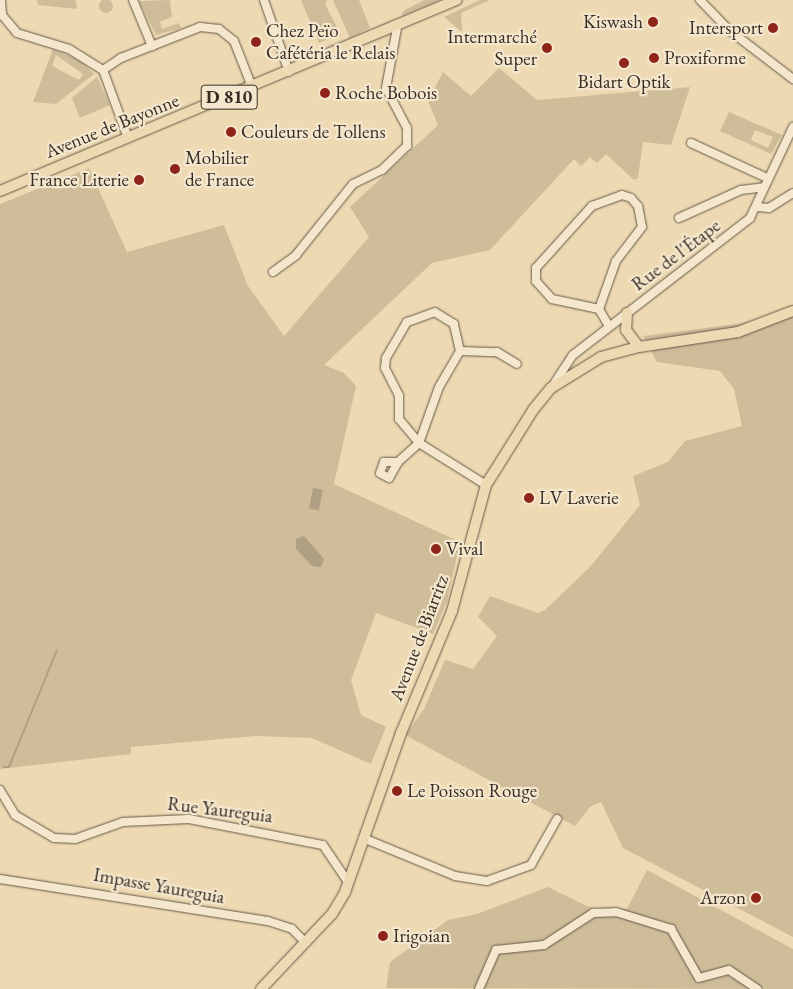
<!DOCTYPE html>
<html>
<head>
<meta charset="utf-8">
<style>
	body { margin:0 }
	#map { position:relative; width:793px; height:989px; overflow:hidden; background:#eedab2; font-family:"EB Garamond",serif }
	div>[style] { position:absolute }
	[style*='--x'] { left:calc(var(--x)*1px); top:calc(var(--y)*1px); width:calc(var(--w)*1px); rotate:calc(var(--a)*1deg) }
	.green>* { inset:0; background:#cfbd9a }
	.round { border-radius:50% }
	.water>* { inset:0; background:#b09f82; transform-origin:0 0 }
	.stream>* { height:2px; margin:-1px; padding:0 1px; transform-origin:1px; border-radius:1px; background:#b09f82 }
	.roads { filter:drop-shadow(0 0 1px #655848) drop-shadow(0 0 1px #655848) }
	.minor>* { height:8px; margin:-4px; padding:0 4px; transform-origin:4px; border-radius:4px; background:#f4e7cd }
	.major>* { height:10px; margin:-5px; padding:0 5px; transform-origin:5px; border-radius:5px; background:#eedab2 }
	.dots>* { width:14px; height:14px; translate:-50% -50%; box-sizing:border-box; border:2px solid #f4e7cd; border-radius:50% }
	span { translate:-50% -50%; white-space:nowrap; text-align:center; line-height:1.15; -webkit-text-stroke:4.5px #f4e7cd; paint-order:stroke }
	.shield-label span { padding:1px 4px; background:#f4e7cd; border:1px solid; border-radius:4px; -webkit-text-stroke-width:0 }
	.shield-label { font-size:18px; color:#372d24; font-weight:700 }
	.poi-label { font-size:19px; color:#372d24 }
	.right { translate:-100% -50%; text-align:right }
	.left { translate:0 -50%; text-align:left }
	.street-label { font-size:19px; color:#372d24 }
</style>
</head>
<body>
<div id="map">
	<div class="green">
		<div class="round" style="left:99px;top:-1px;width:14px;height:14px"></div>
		<div style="clip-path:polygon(37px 0,76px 0,77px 9px,38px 5px)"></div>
		<div style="clip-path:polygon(170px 0,172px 17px,160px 22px,162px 29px,179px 23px,181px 28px,156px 35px,139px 1px)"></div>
		<div style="clip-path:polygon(301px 0,327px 0,325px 4px,341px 35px,319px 43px)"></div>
		<div style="clip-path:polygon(333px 0,359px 0,370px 28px,350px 38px)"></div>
		<div style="clip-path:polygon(424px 0,440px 0,402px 16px,403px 11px)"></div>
		<div style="clip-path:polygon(480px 0,490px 0,461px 13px,462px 32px,444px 17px)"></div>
		<div style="clip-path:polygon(evenodd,53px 49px,81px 61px,94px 74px,56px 104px,33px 102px,53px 49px,56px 55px,83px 74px,79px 80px,52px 66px,56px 55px)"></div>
		<div style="clip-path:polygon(499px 68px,537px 100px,690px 87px,671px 145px,643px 142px,638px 178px,634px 180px,606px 154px,597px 163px,590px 157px,581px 166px,574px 159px,490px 250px,432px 263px,324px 365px,344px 373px,356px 386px,334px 484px,460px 542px,447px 601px,433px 634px,376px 613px,351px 680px,361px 715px,386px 727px,371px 764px,312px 738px,255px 736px,131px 747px,131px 754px,0 769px,0 204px,89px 168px,127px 252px,224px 225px,248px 286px,284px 336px,369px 237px,350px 207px,438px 125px,428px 101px,443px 72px,471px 96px)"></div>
		<div style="clip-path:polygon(97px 77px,110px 105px,80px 118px,72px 98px)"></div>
		<div style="clip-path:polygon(evenodd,729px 112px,782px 135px,771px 154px,720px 131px,729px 112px,755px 130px,773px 137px,768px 148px,751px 140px,755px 130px)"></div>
		<div style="clip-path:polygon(793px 305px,793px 937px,623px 848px,601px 802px,590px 807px,575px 826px,405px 735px,424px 709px,445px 660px,473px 669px,497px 636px,478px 617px,490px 596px,538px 613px,545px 610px,591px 566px,640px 505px,633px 476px,668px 462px,685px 441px,742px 426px,734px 389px,720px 371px,657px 362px,643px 336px,752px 322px)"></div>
		<div style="clip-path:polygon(647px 870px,793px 949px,793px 989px,386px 988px,390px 962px,448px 920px,477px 914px,548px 887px,595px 910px,627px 909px)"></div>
	</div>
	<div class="water">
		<div style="left:313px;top:488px;width:10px;height:21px;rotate:11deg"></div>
		<div style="clip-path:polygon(304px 536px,324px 559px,321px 567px,312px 566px,296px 549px,296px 539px)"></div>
	</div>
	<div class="stream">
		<div style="--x:4;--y:767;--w:5;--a:0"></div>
		<div style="--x:9;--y:767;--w:126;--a:-67.7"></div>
	</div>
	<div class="roads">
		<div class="minor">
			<div style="--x:1;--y:0;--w:15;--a:86"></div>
			<div style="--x:2;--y:15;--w:23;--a:50"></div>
			<div style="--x:17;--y:33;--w:54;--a:17.1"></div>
			<div style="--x:69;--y:49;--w:40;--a:32"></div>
			<div style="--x:133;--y:0;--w:50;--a:67.6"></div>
			<div style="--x:264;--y:0;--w:76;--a:70.9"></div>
			<div style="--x:700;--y:0;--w:42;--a:46"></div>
			<div style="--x:729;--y:30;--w:81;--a:37.4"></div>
			<div style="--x:128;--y:138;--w:72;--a:-110.2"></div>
			<div style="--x:103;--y:70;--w:22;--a:-34"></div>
			<div style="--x:121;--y:58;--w:85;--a:-21.4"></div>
			<div style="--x:200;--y:27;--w:19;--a:6"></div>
			<div style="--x:219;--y:29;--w:19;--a:39"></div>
			<div style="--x:234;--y:41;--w:49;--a:68.6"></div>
			<div style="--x:691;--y:143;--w:84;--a:24.7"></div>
			<div style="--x:757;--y:207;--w:12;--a:5"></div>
			<div style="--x:769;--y:208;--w:28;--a:-32"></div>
			<div style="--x:679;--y:218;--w:68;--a:-24.3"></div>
			<div style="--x:741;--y:190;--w:23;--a:-7"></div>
			<div style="--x:273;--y:272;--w:29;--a:-36"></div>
			<div style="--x:296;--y:255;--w:91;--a:-51.2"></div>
			<div style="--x:353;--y:184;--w:32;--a:-26"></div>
			<div style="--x:382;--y:170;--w:35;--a:-44"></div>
			<div style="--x:407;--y:146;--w:18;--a:-90"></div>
			<div style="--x:407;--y:128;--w:45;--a:-117.7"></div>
			<div style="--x:386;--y:88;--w:61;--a:-79.6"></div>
			<div style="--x:599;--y:309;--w:48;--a:-168"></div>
			<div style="--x:552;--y:299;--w:24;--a:-132"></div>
			<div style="--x:536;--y:281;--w:13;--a:-90"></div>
			<div style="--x:536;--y:268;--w:84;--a:-47.9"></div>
			<div style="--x:592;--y:206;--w:32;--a:-20"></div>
			<div style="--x:622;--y:195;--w:9;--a:18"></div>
			<div style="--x:631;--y:198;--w:11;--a:49"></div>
			<div style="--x:638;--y:206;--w:21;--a:79"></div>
			<div style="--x:642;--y:227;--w:43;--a:127.4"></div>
			<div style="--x:616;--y:261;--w:51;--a:109.5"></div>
			<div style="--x:599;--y:309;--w:20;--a:60"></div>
			<div style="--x:460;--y:351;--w:28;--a:-103"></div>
			<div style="--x:454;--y:324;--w:22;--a:-148"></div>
			<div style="--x:435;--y:312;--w:30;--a:160"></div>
			<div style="--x:407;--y:322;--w:42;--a:120.3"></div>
			<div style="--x:386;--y:358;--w:10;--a:96"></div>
			<div style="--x:385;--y:368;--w:31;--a:63"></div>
			<div style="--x:399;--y:396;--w:23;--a:90"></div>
			<div style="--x:399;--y:419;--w:31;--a:50"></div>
			<div style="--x:419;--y:443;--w:59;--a:-70.3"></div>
			<div style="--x:439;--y:387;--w:42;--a:-59.7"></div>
			<div style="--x:460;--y:351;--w:37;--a:2"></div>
			<div style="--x:497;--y:352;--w:23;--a:31"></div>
			<div style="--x:552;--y:387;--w:38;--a:-57"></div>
			<div style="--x:573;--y:355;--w:224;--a:-37.7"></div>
			<div style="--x:750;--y:218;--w:101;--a:-64.7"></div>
			<div style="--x:398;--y:462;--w:18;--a:119"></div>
			<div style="--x:389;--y:478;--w:10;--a:-151"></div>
			<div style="--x:380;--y:473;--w:12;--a:-70"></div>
			<div style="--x:384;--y:462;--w:14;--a:0"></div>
			<div style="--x:398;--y:462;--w:28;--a:-42"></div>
			<div style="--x:419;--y:443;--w:79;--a:32.1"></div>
			<div style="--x:0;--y:790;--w:29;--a:59"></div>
			<div style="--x:15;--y:815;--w:45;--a:30.5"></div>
			<div style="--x:54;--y:838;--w:21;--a:3"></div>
			<div style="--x:75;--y:839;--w:51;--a:-19.5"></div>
			<div style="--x:123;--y:822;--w:66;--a:-2.6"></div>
			<div style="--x:189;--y:819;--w:136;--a:11"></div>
			<div style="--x:323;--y:845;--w:45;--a:56"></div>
			<div style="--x:363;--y:838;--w:100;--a:22.4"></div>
			<div style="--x:455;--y:876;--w:32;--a:9"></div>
			<div style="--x:487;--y:881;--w:47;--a:-20"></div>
			<div style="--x:531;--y:865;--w:53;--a:-60.5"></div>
			<div style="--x:0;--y:879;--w:271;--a:8.9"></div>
			<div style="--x:268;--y:921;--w:25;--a:18"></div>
			<div style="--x:292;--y:929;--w:18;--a:45"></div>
			<div style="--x:479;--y:989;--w:43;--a:-66.4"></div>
			<div style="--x:496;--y:950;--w:48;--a:-5.9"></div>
			<div style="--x:544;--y:945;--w:59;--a:-33.1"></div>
			<div style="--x:593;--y:913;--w:23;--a:-2"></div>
			<div style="--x:616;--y:912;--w:58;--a:17.2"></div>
			<div style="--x:671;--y:929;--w:56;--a:60.3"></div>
			<div style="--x:699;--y:978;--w:31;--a:-15"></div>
			<div style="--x:729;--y:970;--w:34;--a:34"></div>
		</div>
		<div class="major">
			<div style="--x:0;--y:191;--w:495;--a:-22.7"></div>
			<div style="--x:627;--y:313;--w:17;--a:93"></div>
			<div style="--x:626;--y:330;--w:21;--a:53"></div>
			<div style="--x:261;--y:989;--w:103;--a:-46.6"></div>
			<div style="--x:332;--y:914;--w:26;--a:-59"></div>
			<div style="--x:345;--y:892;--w:169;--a:-70.6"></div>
			<div style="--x:401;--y:733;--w:132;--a:-67.3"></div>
			<div style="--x:452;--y:611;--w:131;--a:-74.9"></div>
			<div style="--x:486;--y:485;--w:89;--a:-57.9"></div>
			<div style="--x:533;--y:410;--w:28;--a:-51"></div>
			<div style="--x:551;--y:388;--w:59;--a:-31.8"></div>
			<div style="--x:601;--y:357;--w:39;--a:-15"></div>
			<div style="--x:639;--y:347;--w:100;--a:-8.6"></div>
			<div style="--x:738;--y:332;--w:59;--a:-20.9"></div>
		</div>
	</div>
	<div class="dots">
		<div style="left:653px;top:22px;background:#8f2418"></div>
		<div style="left:773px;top:28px;background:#8f2418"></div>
		<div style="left:256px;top:42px;background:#8f2418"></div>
		<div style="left:547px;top:48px;background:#8f2418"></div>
		<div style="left:654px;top:58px;background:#8f2418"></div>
		<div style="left:624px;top:63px;background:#8f2418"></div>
		<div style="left:325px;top:93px;background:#8f2418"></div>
		<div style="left:231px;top:132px;background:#8f2418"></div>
		<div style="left:175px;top:169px;background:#8f2418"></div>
		<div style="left:139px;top:180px;background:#8f2418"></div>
		<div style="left:529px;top:498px;background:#8f2418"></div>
		<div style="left:436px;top:549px;background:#8f2418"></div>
		<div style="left:397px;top:791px;background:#8f2418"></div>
		<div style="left:756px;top:898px;background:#8f2418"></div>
		<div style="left:383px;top:936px;background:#8f2418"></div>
	</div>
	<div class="shield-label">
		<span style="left:229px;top:97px">D 810</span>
	</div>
	<div class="poi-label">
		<span class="right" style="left:643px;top:22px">Kiswash</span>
		<span class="right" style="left:763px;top:28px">Intersport</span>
		<span class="left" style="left:266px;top:42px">Chez Peïo<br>Cafétéria le Relais</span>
		<span class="right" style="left:537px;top:48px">Intermarché<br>Super</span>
		<span class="left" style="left:664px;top:58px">Proxiforme</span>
		<span style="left:624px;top:82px">Bidart Optik</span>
		<span class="left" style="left:335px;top:93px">Roche Bobois</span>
		<span class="left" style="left:241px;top:132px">Couleurs de Tollens</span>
		<span class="left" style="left:185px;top:169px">Mobilier<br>de France</span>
		<span class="right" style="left:129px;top:180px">France Literie</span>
		<span class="left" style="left:539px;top:498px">LV Laverie</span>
		<span class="left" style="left:446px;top:549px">Vival</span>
		<span class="left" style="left:407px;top:791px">Le Poisson Rouge</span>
		<span class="right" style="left:746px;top:898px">Arzon</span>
		<span class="left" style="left:393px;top:936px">Irigoian</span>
	</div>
	<div class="street-label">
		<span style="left:112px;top:126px;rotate:-22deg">Avenue de Bayonne</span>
		<span style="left:676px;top:255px;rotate:-37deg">Rue de l'Étape</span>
		<span style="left:419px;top:638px;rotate:-69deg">Avenue de Biarritz</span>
		<span style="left:220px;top:810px;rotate:7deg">Rue Yaureguia</span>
		<span style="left:159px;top:886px;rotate:10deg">Impasse Yaureguia</span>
	</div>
</div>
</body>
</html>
